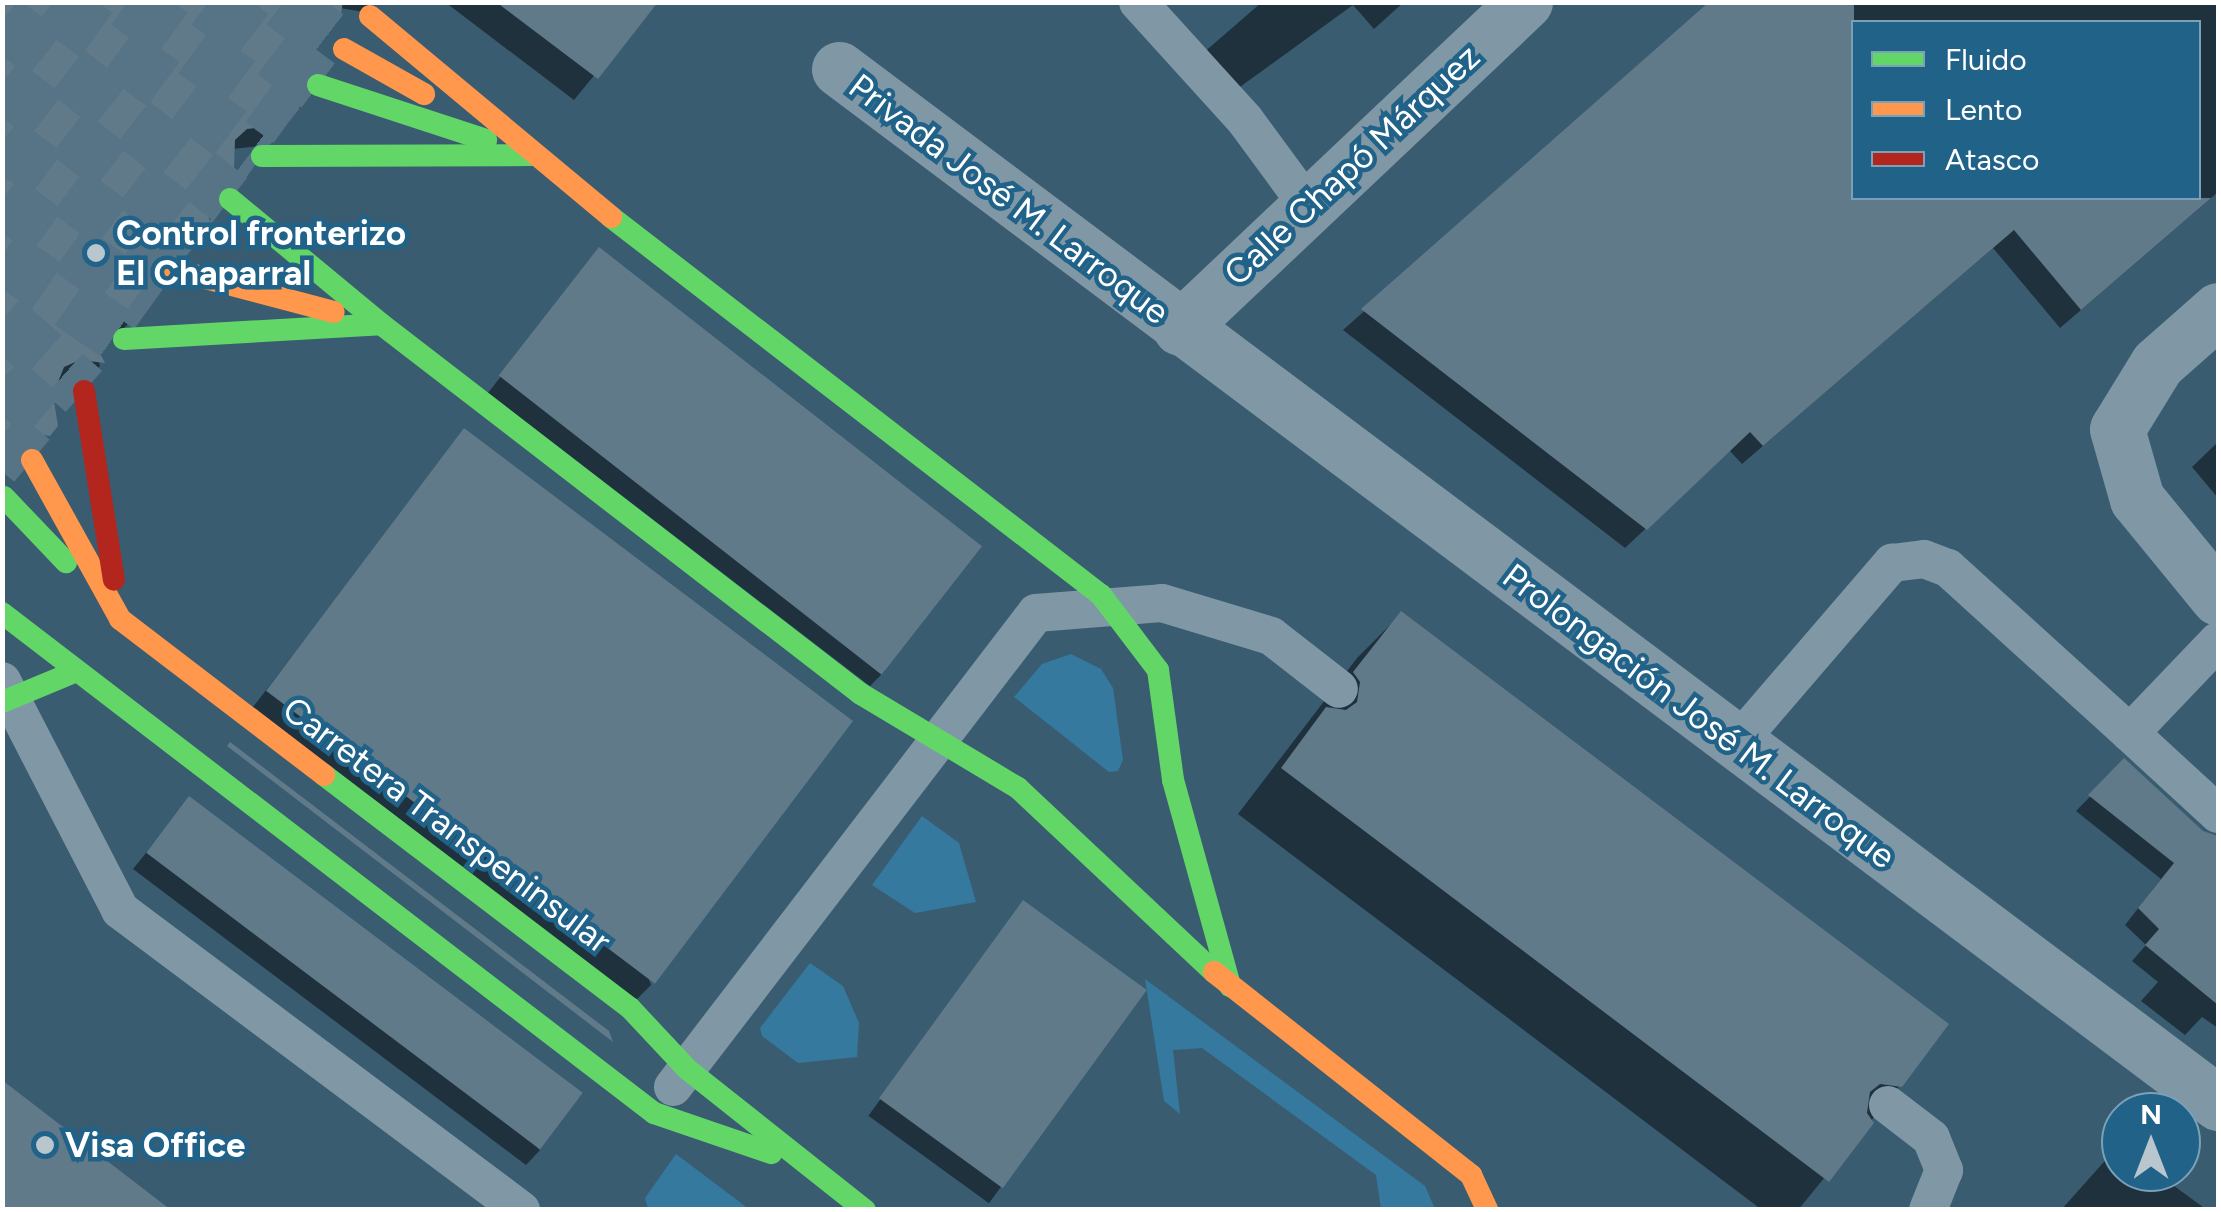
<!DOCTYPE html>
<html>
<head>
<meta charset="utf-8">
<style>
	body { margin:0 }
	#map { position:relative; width:2221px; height:1212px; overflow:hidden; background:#395c71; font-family:Figtree,sans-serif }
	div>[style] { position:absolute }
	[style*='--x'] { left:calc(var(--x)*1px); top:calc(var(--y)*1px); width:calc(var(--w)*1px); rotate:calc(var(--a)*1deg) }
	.green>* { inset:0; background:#36799f }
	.shadow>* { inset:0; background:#0007; transform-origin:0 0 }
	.building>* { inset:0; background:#607a8a; transform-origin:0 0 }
	.highway-tunnel>* { height:55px; margin-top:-27.5px; transform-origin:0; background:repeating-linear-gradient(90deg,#577486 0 55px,transparent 0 83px) }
	.lane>* { height:38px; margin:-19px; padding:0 19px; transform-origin:19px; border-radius:19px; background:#8098a6 }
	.street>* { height:55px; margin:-27.5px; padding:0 27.5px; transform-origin:27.5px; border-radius:27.5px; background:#8098a6 }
	.fast>* { height:22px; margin:-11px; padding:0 11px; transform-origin:11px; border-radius:11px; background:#63d668 }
	.slow>* { height:22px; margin:-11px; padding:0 11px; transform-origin:11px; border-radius:11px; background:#ff974d }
	.jam>* { height:22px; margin:-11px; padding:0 11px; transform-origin:11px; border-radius:11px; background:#b3261e }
	.dots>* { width:28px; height:28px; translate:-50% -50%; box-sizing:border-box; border:5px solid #216289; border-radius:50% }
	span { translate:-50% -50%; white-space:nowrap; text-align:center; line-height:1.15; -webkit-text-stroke:9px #216289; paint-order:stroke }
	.street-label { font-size:35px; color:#fff }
	.poi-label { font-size:35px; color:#fff; font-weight:700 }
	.left { translate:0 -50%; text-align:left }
	.frame { position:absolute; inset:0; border:5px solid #fff; pointer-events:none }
	.legend { position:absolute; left:1851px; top:20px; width:350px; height:180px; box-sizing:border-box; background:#216289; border:2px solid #7aa1b8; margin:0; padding:12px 18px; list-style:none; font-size:30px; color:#fff }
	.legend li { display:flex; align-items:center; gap:20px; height:50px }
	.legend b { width:50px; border:2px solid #7aa1b8 }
	.north { position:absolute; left:2101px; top:1092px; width:100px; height:100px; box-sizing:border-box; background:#216289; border:2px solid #7aa1b8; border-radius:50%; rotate:0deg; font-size:28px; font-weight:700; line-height:40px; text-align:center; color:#fff }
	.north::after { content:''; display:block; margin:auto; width:35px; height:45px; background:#bac6cd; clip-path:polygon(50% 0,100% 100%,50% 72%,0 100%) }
</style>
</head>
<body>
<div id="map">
	<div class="green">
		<div style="clip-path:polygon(1071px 654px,1101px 669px,1113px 688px,1123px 760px,1118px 771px,1109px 772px,1014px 697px,1042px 664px)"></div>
		<div style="clip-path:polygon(922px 816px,959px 843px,976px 902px,915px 913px,872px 885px)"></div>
		<div style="clip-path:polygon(810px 963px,843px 986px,859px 1023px,857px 1057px,798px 1063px,762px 1036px,760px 1028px)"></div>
		<div style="clip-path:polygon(1145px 979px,1425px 1186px,1435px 1209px,1381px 1209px,1376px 1175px,1202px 1048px,1173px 1050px,1180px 1114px,1164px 1101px)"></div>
		<div style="clip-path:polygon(676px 1154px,749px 1209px,648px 1209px,645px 1198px)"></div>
	</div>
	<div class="shadow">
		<div style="clip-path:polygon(evenodd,2px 2px,373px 2px,364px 12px,340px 8px,313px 42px,312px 53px,286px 78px,285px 123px,261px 146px,232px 149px,231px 167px,197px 194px,194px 242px,171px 265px,146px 261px,147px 305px,124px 328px,92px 333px,100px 366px,78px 388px,52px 383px,55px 425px,26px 457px,2px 453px,2px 2px,156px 236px,187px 240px,187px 245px,155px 241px,156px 236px)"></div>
		<div style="clip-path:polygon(445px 2px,654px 2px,574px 100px)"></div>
		<div style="clip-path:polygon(1262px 2px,1404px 2px,1374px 29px,1353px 5px,1226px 97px,1194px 61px)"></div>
		<div style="clip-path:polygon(evenodd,1713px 2px,2218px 2px,2218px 192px,2060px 328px,1993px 248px,1742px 464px,1729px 450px,1625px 548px,1343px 330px,1713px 2px,1854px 22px,2198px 22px,2198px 198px,1854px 198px,1854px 22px)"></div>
		<div style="clip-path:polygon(599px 250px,885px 671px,870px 686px,488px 393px)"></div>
		<div style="clip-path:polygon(465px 431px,651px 985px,636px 1000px,253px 707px)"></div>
		<div style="clip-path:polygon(2218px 442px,2218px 498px,2192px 467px)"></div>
		<div style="clip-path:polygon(1401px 614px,1900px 1085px,1798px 1210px,1762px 1210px,1238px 814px,1357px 658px)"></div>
		<div style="clip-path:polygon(2124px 762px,2202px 833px,2218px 837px,2218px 1028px,2202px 1017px,2185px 1035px,2141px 1001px,2158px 982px,2132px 961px,2146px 945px,2125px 925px,2161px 879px,2076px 811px)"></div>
		<div style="clip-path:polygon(190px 799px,540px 1150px,526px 1165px,133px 869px)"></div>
		<div style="left:1023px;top:903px;width:149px;height:263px;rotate:36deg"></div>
		<div style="clip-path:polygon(2119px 1145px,2121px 1172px,2155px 1172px,2207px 1210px,2061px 1210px)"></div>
	</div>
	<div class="building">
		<div style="clip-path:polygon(2px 2px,343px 2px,340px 19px,316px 35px,314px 54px,289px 74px,288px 92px,299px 109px,286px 125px,247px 129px,235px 140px,234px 168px,207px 178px,199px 193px,211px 224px,196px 243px,168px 240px,152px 249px,145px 277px,157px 295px,150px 306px,106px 314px,93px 340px,105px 363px,80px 360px,64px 367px,53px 395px,58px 426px,50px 436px,18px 432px,2px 453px)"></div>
		<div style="clip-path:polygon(496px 2px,658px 2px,598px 79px)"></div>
		<div style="clip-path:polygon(1709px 2px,1854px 2px,1854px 198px,2211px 198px,2081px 310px,2014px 230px,1763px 446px,1750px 432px,1647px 530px,1361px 309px)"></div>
		<div style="left:599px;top:247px;width:486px;height:163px;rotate:38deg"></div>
		<div style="left:464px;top:428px;width:487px;height:329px;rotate:37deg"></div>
		<div style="clip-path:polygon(1401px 611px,1949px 1024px,1902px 1087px,1880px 1084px,1870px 1092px,1867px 1113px,1874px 1123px,1829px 1182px,1281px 768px,1326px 707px,1346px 710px,1357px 702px,1360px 682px,1353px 672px)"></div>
		<div style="clip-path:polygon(230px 742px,609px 1031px,613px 1042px,227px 746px)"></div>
		<div style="clip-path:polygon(2124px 758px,2203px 831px,2218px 836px,2218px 1005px,2145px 945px,2159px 929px,2138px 908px,2174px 863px,2088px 795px)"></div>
		<div style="left:189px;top:796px;width:493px;height:71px;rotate:37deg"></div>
		<div style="left:1023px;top:900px;width:153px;height:245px;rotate:36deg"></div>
		<div style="clip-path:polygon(2px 1080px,171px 1210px,2px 1210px)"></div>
	</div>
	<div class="highway-tunnel">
		<div style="--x:52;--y:2;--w:260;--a:36.3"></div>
		<div style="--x:127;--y:2;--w:201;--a:35.9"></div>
		<div style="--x:208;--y:2;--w:138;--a:37"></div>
		<div style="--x:283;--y:2;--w:77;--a:37.6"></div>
		<div style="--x:2;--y:20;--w:290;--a:38.1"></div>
		<div style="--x:2;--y:82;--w:252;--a:37.6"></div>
		<div style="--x:2;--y:141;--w:216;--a:36.7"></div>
		<div style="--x:2;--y:199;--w:183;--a:35.9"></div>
		<div style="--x:2;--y:255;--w:148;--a:34.5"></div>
		<div style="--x:2;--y:319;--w:109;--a:41.3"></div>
		<div style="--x:2;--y:379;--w:73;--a:41.1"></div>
		<div style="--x:2;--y:435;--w:39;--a:40"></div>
	</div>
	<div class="lane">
		<div style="--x:1138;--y:2;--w:159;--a:47.8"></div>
		<div style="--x:1245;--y:120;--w:108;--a:53.7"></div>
		<div style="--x:2;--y:681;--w:258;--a:62.7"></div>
		<div style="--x:120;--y:910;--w:501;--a:36.8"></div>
		<div style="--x:2130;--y:733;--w:120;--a:42.6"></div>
		<div style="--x:1737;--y:743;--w:238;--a:-49.3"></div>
		<div style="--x:1892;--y:563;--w:32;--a:-7"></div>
		<div style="--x:1924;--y:559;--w:26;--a:21"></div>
		<div style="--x:1948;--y:568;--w:246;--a:42.2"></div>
		<div style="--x:2130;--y:733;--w:127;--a:-46.3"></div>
		<div style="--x:673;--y:1087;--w:597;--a:-52.55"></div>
		<div style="--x:1036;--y:613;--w:126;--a:-4.5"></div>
		<div style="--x:1162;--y:603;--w:114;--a:16.8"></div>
		<div style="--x:1271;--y:636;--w:86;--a:37.9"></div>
		<div style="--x:1888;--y:1105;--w:54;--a:37.5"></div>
		<div style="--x:1931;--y:1138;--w:35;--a:68"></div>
		<div style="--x:1944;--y:1170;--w:43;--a:111.8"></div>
	</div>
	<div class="street">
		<div style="--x:839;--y:69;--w:1724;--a:36.86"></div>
		<div style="--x:2218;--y:310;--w:81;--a:138.5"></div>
		<div style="--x:2157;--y:364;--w:76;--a:121.6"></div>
		<div style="--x:2117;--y:429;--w:73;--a:74.1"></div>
		<div style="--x:2137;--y:499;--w:128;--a:50.7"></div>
		<div style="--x:1180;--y:328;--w:475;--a:-43.4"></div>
	</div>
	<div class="fast">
		<div style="--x:318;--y:85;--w:177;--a:18.1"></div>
		<div style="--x:262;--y:156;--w:269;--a:-0.2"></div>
		<div style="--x:230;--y:199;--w:196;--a:39.6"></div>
		<div style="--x:381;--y:324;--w:606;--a:37.63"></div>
		<div style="--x:861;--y:694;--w:183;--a:30.9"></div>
		<div style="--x:1018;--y:788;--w:269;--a:43.2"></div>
		<div style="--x:611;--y:217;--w:619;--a:37.65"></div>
		<div style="--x:1101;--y:595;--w:94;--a:52.8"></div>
		<div style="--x:1158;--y:670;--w:111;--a:82.2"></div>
		<div style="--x:1173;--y:780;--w:214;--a:74.5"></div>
		<div style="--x:124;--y:339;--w:257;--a:-3.3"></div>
		<div style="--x:4;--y:497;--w:90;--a:46.4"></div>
		<div style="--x:2;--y:613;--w:822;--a:37.48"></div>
		<div style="--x:654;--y:1113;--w:124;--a:18.9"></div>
		<div style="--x:2;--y:702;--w:76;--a:-22.5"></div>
		<div style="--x:324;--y:775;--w:385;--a:37.3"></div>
		<div style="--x:630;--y:1008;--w:83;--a:46.9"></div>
		<div style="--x:687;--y:1069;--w:227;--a:38.4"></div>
	</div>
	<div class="slow">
		<div style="--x:370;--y:16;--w:314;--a:39.8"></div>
		<div style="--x:344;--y:49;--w:92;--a:29.4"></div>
		<div style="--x:175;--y:270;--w:164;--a:14.8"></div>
		<div style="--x:32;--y:460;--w:182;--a:61"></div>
		<div style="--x:120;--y:619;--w:257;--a:37.4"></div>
		<div style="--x:1214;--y:972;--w:328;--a:38.3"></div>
		<div style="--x:1471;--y:1175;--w:38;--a:65"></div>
	</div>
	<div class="jam">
		<div style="--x:84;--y:391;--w:191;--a:81"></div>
	</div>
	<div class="dots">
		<div style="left:96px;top:253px;background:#bac6cd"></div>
		<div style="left:45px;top:1145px;background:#bac6cd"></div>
	</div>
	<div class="street-label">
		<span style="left:1352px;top:165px;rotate:-43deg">Calle Chapó Márquez</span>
		<span style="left:1009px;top:199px;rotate:37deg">Privada José M. Larroque</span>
		<span style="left:1699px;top:716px;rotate:37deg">Prolongación José M. Larroque</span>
		<span style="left:447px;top:825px;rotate:37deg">Carretera Transpeninsular</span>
	</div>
	<div class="poi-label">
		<span class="left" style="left:116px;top:253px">Control fronterizo<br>El Chaparral</span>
		<span class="left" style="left:65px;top:1145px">Visa Office</span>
	</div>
	<div class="frame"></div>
	<ul class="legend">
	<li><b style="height:12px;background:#63d668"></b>Fluido</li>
	<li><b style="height:12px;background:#ff974d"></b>Lento</li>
	<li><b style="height:12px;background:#b3261e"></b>Atasco</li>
	</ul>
	<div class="north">N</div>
</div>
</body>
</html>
